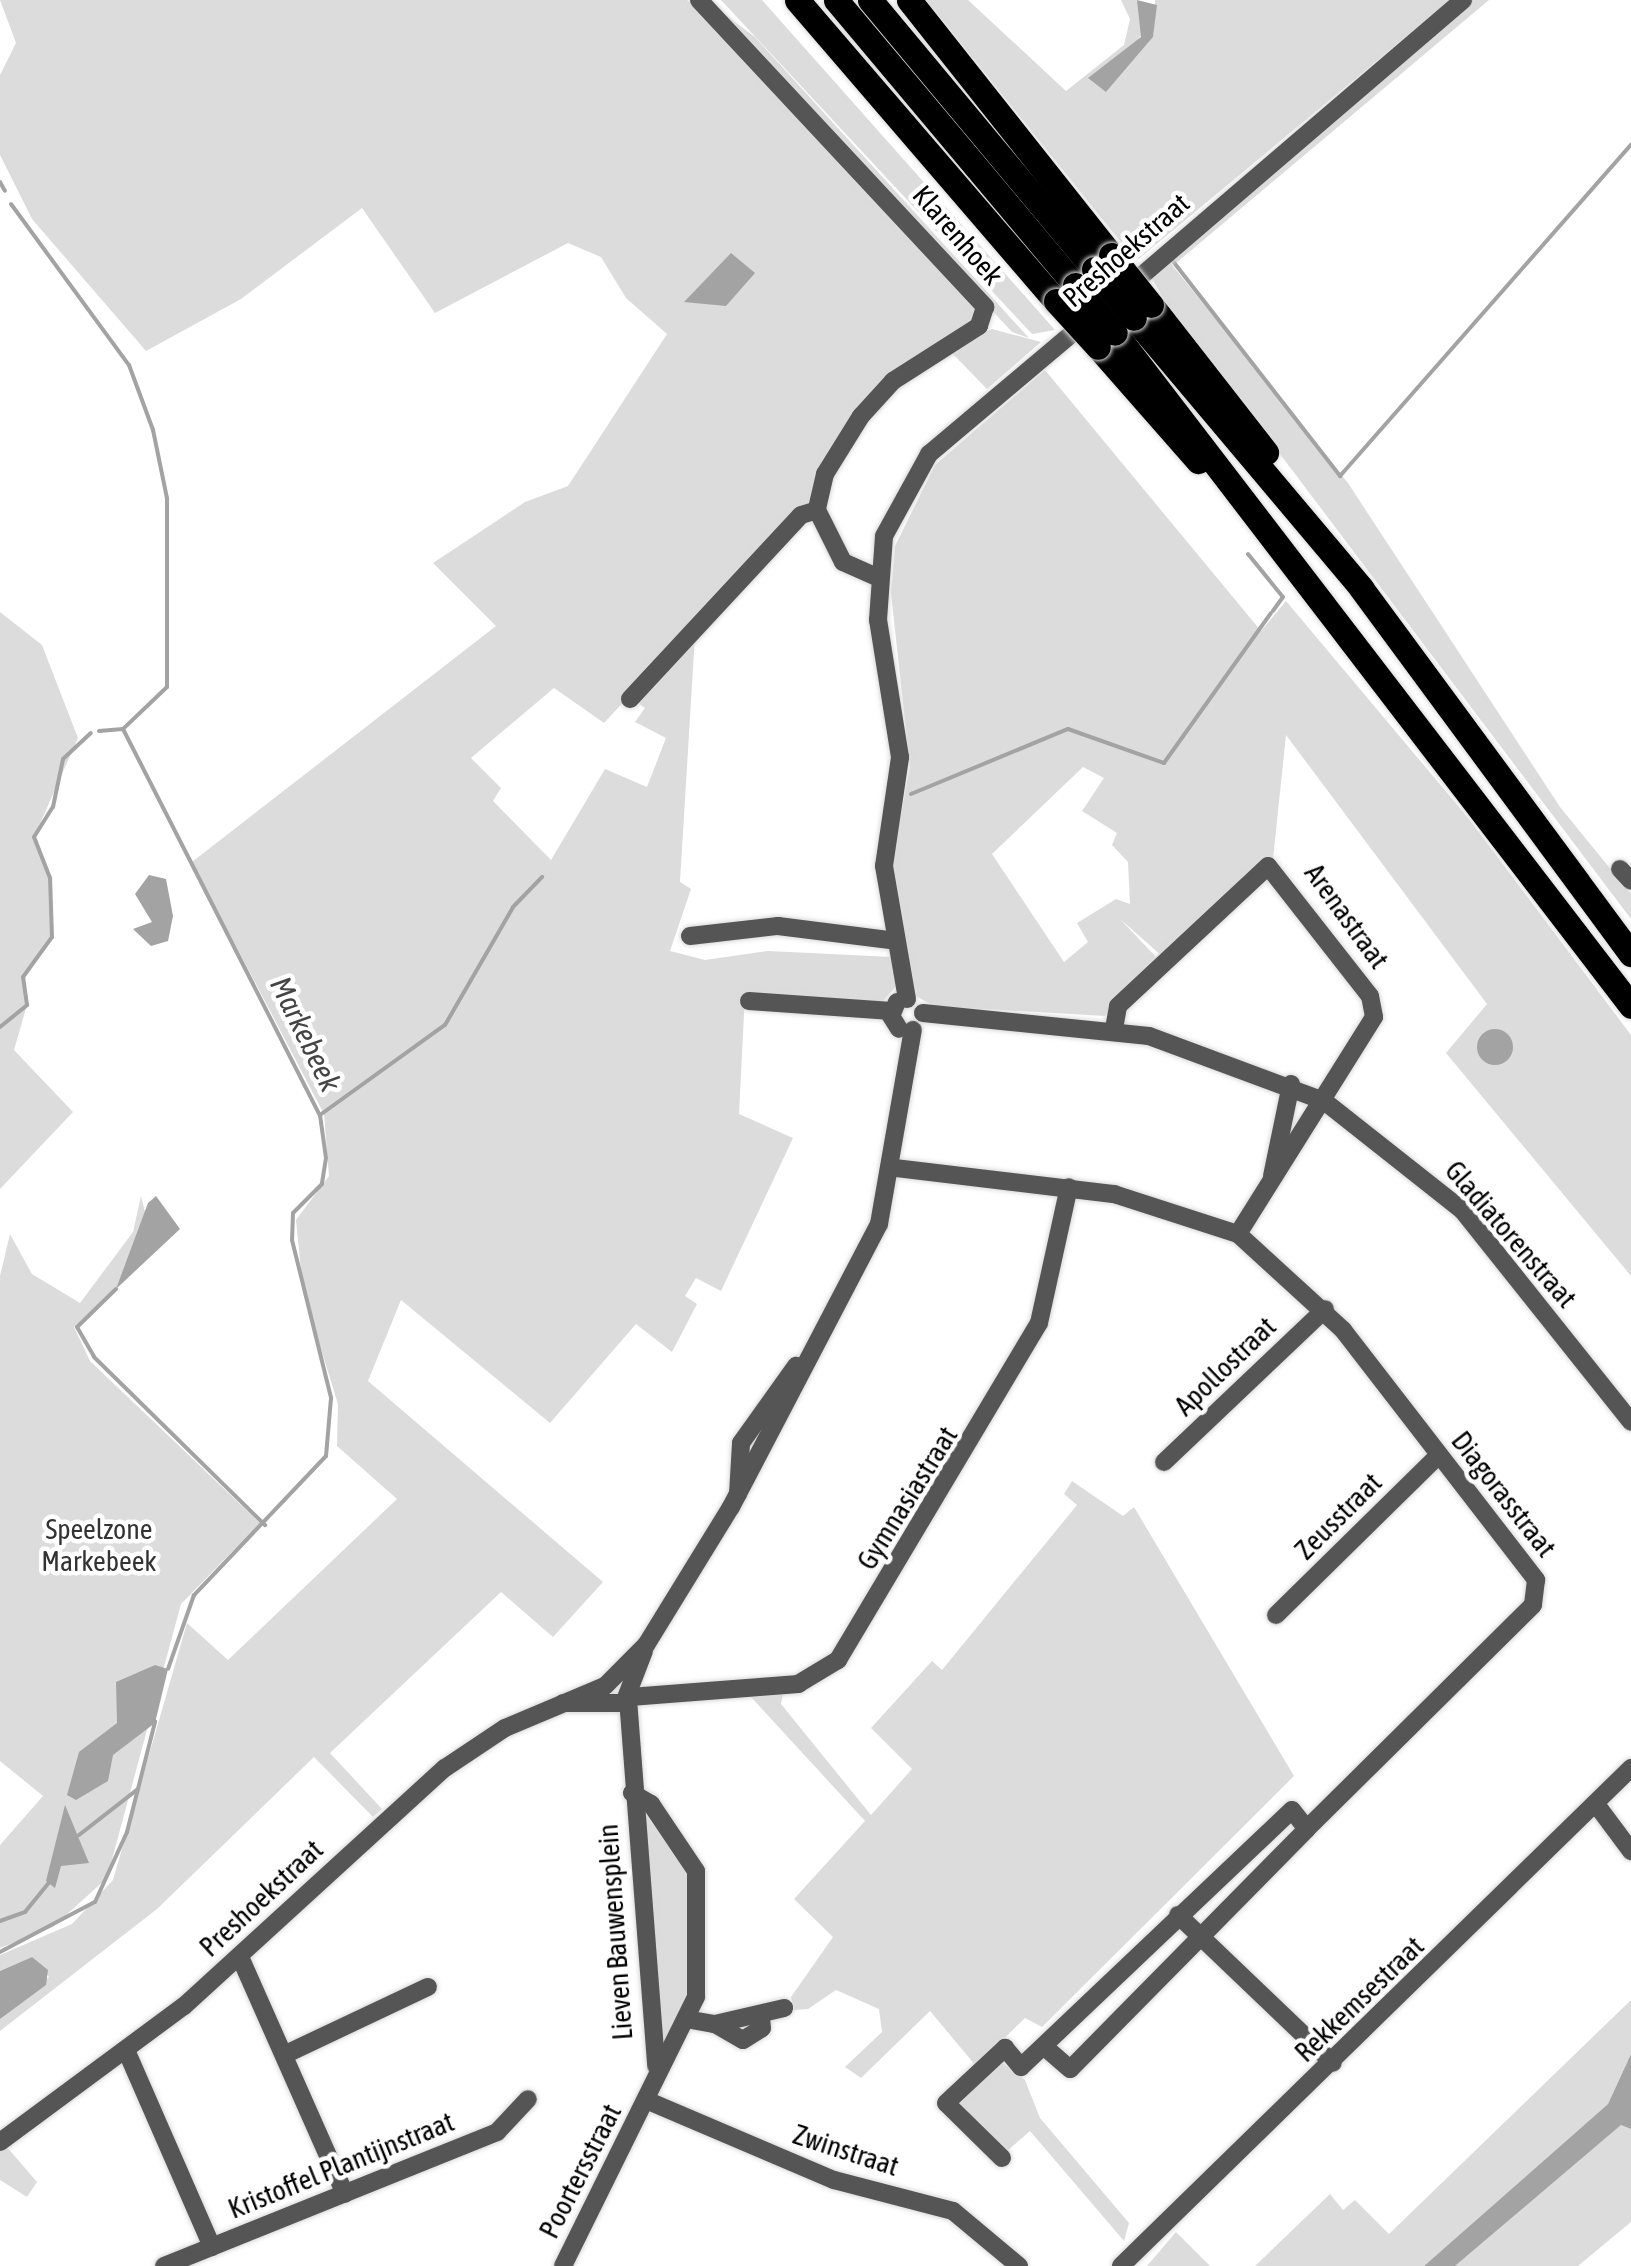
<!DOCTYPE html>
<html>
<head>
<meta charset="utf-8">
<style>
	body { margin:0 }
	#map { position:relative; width:1631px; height:2266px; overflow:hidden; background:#fff; font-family:"Asap Condensed",sans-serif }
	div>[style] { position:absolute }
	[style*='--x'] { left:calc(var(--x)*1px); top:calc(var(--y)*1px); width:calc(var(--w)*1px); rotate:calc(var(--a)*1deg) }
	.green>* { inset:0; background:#dcdcdc }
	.water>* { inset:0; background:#a3a3a3 }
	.round { border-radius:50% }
	.stream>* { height:4px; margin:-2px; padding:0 2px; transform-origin:2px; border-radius:2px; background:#a3a3a3 }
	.roads { filter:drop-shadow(0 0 2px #dbdbdb) drop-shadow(0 0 2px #dbdbdb) }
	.minor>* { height:18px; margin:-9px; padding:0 9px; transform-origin:9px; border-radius:9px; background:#555 }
	.highway>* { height:25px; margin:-12.5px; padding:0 12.5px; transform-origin:12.5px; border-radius:12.5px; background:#000 }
	.bridges { filter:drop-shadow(0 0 2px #dbdbdb) drop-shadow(0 0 2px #dbdbdb) }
	.highway-bridge>* { height:25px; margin:-12.5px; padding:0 12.5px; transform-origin:12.5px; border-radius:12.5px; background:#000 }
	span { translate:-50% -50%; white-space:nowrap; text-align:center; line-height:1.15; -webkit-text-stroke:9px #fff; paint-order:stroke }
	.street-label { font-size:28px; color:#000 }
	.park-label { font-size:28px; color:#333 }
	.water-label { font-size:30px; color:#444; font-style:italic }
</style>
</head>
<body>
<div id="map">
	<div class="green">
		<div style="clip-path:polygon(0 0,687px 0,747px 49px,978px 308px,977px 319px,883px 382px,807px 505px,604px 723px,554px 688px,471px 758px,501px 788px,493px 801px,551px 860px,605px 769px,647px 787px,666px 738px,635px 722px,645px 708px,635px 701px,695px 635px,680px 882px,691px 889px,670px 951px,705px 960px,768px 951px,892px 957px,897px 985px,882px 1002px,745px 994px,739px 1114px,793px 1138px,721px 1291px,696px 1278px,685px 1296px,697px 1304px,672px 1352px,636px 1324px,550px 1423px,401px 1300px,368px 1381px,603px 1582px,553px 1637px,501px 1592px,330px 1753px,382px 1809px,373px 1817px,314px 1757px,157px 1909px,0 2031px,0 2019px,49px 1977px,32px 1957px,0 1971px,0 1955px,72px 1924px,113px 1880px,187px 1623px,228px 1660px,397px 1499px,337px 1446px,338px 1404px,303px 1291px,296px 1220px,329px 1176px,324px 1114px,192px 862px,496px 626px,433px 563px,525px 502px,568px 486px,667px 334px,626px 298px,601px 257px,568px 243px,435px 313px,362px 208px,241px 299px,146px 351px,32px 219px,0 155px,0 75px,16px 43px)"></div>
		<div style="clip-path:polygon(705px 0,755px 37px,1029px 338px,1012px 332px)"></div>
		<div style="clip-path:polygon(721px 0,762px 0,1055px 330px,1032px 334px)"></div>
		<div style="clip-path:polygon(926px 0,968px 0,1066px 91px,1124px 45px,1130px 19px,1121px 0,1137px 0,1145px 30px,1125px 57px,1097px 72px,1106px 92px,1153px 37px,1155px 0,1450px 0,1136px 261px)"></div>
		<div style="clip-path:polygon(1474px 0,1489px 0,1176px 263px,1172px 256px)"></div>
		<div style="clip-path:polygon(1168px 260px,1348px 483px,1560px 807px,1631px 894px,1631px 919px,1166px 303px,1150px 275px)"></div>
		<div style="clip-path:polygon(992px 329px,1041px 342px,987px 389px,949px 350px)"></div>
		<div style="clip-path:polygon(evenodd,1045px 370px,1261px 631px,1286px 601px,1469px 819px,1631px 1035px,1631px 1276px,1446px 1053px,1487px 1004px,1286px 735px,1273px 859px,1162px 956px,1120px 919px,1157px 958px,1105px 1016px,934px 1006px,914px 995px,889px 878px,910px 767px,891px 593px,895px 546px,935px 465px,1045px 370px,1083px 767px,1104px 778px,1082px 811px,1117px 833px,1112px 845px,1128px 862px,1130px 904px,1116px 899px,1077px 923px,1088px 942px,1064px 962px,992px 854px,1083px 767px)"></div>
		<div style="clip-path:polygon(0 612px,42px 645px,78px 738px,34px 837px,50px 878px,52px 937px,23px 977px,27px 1005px,14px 1050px,73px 1112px,0 1189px)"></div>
		<div style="clip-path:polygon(141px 1196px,147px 1220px,116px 1289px,74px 1327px,90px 1361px,260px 1523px,181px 1604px,107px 1878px,53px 1927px,0 1948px,0 1845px,43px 1796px,0 1761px,0 1276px,10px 1234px,32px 1274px,80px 1303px,133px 1232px)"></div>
		<div style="clip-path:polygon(1072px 1481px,1123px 1516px,1134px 1507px,1294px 1776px,1042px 2027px,1025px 2018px,976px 2066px,930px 2011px,861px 2078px,845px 2067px,882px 2032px,879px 2009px,836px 1990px,808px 2009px,794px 2010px,791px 1997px,833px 1937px,794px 1899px,865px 1821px,751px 1697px,783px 1693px,781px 1704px,871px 1815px,912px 1769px,871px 1728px,932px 1661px,942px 1670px,1077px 1505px,1064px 1494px)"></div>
		<div style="clip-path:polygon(643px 1811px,686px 1866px,691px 1897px,692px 1995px,667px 2041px,660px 2039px)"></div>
		<div style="clip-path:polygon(1631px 2000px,1631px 2054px,1608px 2104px,1424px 2266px,1255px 2266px,1330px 2194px,1343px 2210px,1355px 2200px,1389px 2234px)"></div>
		<div style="clip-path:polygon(1000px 2061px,1025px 2080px,1040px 2118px,1129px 2223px,1124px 2241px,1030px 2131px,1006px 2152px,959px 2110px,958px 2099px)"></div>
		<div style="clip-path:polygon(1621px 2125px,1631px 2129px,1631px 2222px,1578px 2266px,1455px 2266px)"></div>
		<div style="clip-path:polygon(0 2139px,37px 2182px,27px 2197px,0 2180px)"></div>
		<div style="clip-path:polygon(1176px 2232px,1210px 2266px,1147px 2266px)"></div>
	</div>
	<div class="water">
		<div style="clip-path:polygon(1137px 0,1157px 5px,1153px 37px,1106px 92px,1088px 78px,1141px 37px)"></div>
		<div style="clip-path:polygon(731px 253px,755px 273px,726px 306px,684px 302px)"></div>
		<div style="clip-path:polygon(149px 875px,166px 879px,173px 916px,168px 941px,151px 946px,133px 929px,152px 922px,135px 894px)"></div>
		<div class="round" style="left:1477px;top:1029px;width:36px;height:36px"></div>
		<div style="clip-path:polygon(156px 1196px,180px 1229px,116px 1289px,148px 1203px)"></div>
		<div style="clip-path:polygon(155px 1665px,168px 1669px,155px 1723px,113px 1755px,108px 1781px,76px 1800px,67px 1795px,79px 1752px,117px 1723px,116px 1682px)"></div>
		<div style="clip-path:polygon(65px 1805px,89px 1863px,61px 1866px,55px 1888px,46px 1881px)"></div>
		<div style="clip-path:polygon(32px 1957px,48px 1970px,46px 1985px,0 2019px,0 1971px)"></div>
		<div style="clip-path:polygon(1631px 2054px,1631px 2129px,1621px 2125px,1455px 2266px,1424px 2266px,1608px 2104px)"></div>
	</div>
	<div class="stream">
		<div style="--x:0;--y:182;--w:10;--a:61"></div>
		<div style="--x:11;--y:204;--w:200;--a:53.8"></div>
		<div style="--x:129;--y:365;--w:69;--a:69.7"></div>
		<div style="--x:153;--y:430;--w:69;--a:78.4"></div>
		<div style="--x:167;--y:498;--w:189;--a:90"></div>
		<div style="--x:167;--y:687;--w:61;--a:136.3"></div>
		<div style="--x:123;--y:729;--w:433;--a:63"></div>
		<div style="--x:320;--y:1115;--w:43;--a:82.1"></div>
		<div style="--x:326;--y:1158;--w:26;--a:99"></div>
		<div style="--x:322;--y:1184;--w:41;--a:135"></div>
		<div style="--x:293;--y:1213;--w:27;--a:92"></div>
		<div style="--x:292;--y:1240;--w:163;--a:76.1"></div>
		<div style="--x:331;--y:1398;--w:58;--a:94.9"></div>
		<div style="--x:326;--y:1456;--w:192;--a:133.5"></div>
		<div style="--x:194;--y:1595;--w:78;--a:109.4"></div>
		<div style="--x:1172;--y:260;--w:274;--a:52.1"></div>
		<div style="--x:1340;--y:476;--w:441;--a:-48.7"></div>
		<div style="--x:1248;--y:554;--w:55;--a:50.9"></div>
		<div style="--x:1283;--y:597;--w:17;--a:126"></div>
		<div style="--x:99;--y:731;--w:24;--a:-5"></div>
		<div style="--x:911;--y:794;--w:170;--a:-22.5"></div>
		<div style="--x:1068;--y:729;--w:102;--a:19.5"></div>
		<div style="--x:1164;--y:763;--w:184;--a:-54.5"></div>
		<div style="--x:0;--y:1027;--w:35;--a:-39"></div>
		<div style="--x:27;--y:1005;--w:28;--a:-98"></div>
		<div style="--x:23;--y:977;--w:49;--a:-54.1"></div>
		<div style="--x:52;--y:937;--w:59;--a:-91.9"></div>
		<div style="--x:50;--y:878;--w:44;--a:-111.3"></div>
		<div style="--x:34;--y:837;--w:36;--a:-58"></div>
		<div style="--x:53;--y:807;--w:49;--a:-78.2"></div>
		<div style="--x:63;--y:759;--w:38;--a:-43"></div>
		<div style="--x:320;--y:1115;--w:154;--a:-35.8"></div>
		<div style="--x:445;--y:1025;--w:136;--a:-60"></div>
		<div style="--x:513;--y:907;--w:42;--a:-46"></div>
		<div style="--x:116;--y:1289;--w:54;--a:135.7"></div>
		<div style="--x:77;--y:1327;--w:34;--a:60"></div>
		<div style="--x:94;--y:1357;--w:240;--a:44.5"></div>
		<div style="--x:79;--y:1835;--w:75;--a:-37.9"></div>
		<div style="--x:0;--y:1921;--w:27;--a:-20"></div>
		<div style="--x:25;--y:1912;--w:41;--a:-50.9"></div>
		<div style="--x:0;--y:1952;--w:107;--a:-27.8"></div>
		<div style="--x:95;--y:1902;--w:77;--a:-65.4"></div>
		<div style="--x:127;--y:1832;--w:114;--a:-75.7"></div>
	</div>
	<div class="roads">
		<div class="minor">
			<div style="--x:699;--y:0;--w:420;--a:47"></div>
			<div style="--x:985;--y:307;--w:20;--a:108"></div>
			<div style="--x:979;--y:326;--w:102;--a:147.4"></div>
			<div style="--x:893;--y:381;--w:47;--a:132.4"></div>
			<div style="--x:861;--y:416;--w:68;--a:121.8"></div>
			<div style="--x:825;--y:474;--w:37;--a:103"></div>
			<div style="--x:1126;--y:289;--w:444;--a:-40.6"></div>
			<div style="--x:817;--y:510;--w:58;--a:63.4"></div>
			<div style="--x:843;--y:562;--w:37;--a:24"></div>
			<div style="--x:630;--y:699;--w:251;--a:-47.1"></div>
			<div style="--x:801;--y:515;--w:17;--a:-17"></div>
			<div style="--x:1620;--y:869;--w:16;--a:47"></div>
			<div style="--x:690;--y:936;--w:89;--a:-6.5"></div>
			<div style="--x:778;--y:926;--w:119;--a:7.2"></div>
			<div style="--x:907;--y:999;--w:135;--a:-99.8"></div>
			<div style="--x:884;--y:866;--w:110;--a:-81.6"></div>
			<div style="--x:900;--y:757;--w:139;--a:-99.1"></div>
			<div style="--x:878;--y:620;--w:84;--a:-85.9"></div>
			<div style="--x:884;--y:536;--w:94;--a:-61.2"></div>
			<div style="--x:929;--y:454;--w:205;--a:-40.1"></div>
			<div style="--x:749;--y:1001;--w:143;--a:4"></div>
			<div style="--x:897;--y:1002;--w:15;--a:113"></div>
			<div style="--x:891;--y:1016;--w:15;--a:58"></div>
			<div style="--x:923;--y:1013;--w:227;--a:5.8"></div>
			<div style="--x:1149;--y:1036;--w:187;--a:20.4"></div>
			<div style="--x:1324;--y:1101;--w:176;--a:38.3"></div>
			<div style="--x:1462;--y:1210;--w:271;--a:51.4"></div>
			<div style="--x:1114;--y:1029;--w:23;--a:-80"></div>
			<div style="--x:1118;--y:1006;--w:205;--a:-43"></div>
			<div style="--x:1268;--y:866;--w:165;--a:51.9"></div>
			<div style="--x:1370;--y:996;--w:21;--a:79"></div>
			<div style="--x:1374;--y:1017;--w:256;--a:122.1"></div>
			<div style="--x:895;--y:1168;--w:221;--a:6.8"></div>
			<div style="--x:1114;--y:1194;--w:130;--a:17.9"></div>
			<div style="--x:1238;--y:1234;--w:142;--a:42.4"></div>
			<div style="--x:1343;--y:1330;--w:316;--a:52.3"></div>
			<div style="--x:1536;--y:1580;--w:25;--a:97"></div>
			<div style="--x:1533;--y:1605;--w:318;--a:135.3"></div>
			<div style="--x:1272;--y:1176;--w:94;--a:-78.3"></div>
			<div style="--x:1164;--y:1462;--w:222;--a:-43.5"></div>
			<div style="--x:738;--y:1494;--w:51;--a:-86.6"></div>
			<div style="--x:741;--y:1443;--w:95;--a:-54.5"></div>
			<div style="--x:1276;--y:1615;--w:228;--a:-44.5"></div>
			<div style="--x:630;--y:1697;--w:169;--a:-4.4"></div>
			<div style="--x:798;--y:1684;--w:47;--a:-31"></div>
			<div style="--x:838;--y:1660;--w:392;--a:-59.2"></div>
			<div style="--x:1039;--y:1323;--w:139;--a:-77.6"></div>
			<div style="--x:628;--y:1699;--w:368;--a:85.6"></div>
			<div style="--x:563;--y:1703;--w:61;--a:0"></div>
			<div style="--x:624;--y:1703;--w:56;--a:-69"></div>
			<div style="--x:1596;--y:1804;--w:59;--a:53.3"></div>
			<div style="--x:1178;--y:1915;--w:214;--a:43.7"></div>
			<div style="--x:240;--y:1957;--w:259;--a:66.1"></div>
			<div style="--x:686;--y:2019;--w:29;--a:10"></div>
			<div style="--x:715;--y:2024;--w:71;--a:-13.1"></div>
			<div style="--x:715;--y:2024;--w:32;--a:30"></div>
			<div style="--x:743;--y:2040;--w:22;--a:-32"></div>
			<div style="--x:762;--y:2028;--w:10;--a:-96"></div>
			<div style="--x:126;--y:2050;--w:215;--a:66.4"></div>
			<div style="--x:286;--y:2054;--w:157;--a:-25.3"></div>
			<div style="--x:646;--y:2100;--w:204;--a:23.1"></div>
			<div style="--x:834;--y:2180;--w:123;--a:14.6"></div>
			<div style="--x:953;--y:2211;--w:86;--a:39.8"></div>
			<div style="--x:0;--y:2142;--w:229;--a:-36.5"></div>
			<div style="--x:184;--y:2006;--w:353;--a:-42.4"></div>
			<div style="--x:445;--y:1768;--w:72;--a:-33.7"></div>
			<div style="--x:505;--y:1728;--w:108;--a:-22.8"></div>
			<div style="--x:605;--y:1686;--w:58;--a:-45"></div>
			<div style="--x:646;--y:1645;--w:162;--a:-58.4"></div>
			<div style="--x:731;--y:1507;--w:319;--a:-62.4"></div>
			<div style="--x:879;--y:1224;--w:197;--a:-80.1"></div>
			<div style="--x:1002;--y:2158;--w:78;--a:-135.5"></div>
			<div style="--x:946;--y:2103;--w:81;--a:-43"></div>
			<div style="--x:1005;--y:2048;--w:25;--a:50"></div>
			<div style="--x:1021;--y:2067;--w:373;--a:-43.5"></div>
			<div style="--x:1292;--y:1810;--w:24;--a:52"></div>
			<div style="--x:1307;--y:1829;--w:337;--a:134.6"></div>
			<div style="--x:1070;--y:2069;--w:33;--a:-139"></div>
			<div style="--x:164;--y:2266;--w:359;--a:-21.9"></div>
			<div style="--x:497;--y:2132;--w:45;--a:-46.8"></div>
			<div style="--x:563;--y:2266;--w:300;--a:-63.7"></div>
			<div style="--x:696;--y:1997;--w:126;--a:-90"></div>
			<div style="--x:696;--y:1871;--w:81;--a:-123.9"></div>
			<div style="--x:651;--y:1804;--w:22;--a:-150"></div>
			<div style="--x:1121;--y:2266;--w:713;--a:-44.32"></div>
		</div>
		<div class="highway">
			<div style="--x:797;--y:0;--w:397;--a:49.3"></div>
			<div style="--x:836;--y:0;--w:372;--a:50"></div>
			<div style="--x:870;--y:0;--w:350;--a:50.2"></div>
			<div style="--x:909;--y:0;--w:325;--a:51.6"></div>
			<div style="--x:1151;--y:305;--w:187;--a:52"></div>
			<div style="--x:1134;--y:318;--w:353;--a:49.9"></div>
			<div style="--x:1361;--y:588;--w:455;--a:53.6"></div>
			<div style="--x:1115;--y:333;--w:848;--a:52.52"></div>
			<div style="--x:1098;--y:347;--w:152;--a:48.7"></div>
		</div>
	</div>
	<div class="bridges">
		<div class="highway-bridge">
			<div style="--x:1111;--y:255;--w:64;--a:51.3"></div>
			<div style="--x:1094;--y:269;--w:63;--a:50.8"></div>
			<div style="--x:1075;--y:285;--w:62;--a:50.2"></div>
			<div style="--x:1056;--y:301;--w:62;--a:47.6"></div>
		</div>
	</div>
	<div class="street-label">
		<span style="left:958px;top:235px;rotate:49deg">Klarenhoek</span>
		<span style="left:1126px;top:250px;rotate:-41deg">Preshoekstraat</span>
		<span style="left:1347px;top:916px;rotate:54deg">Arenastraat</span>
		<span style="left:1511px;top:1234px;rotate:49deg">Gladiatorenstraat</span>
		<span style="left:1225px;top:1366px;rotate:-44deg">Apollostraat</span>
		<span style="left:1504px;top:1494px;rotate:52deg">Diagorasstraat</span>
		<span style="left:907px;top:1498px;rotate:-58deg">Gymnasiastraat</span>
		<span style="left:1338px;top:1516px;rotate:-45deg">Zeusstraat</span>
		<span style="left:261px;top:1898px;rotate:-43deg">Preshoekstraat</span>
		<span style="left:615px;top:1932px;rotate:-94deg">Lieven Bauwensplein</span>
		<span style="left:1359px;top:1999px;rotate:-44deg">Rekkemsestraat</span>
		<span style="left:846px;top:2150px;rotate:18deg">Zwinstraat</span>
		<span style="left:341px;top:2165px;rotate:-22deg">Kristoffel Plantijnstraat</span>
		<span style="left:580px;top:2171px;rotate:-63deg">Poortersstraat</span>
	</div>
	<div class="park-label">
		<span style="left:99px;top:1545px">Speelzone<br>Markebeek</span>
	</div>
	<div class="water-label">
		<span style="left:306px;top:1034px;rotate:64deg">Markebeek</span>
	</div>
</div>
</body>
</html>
